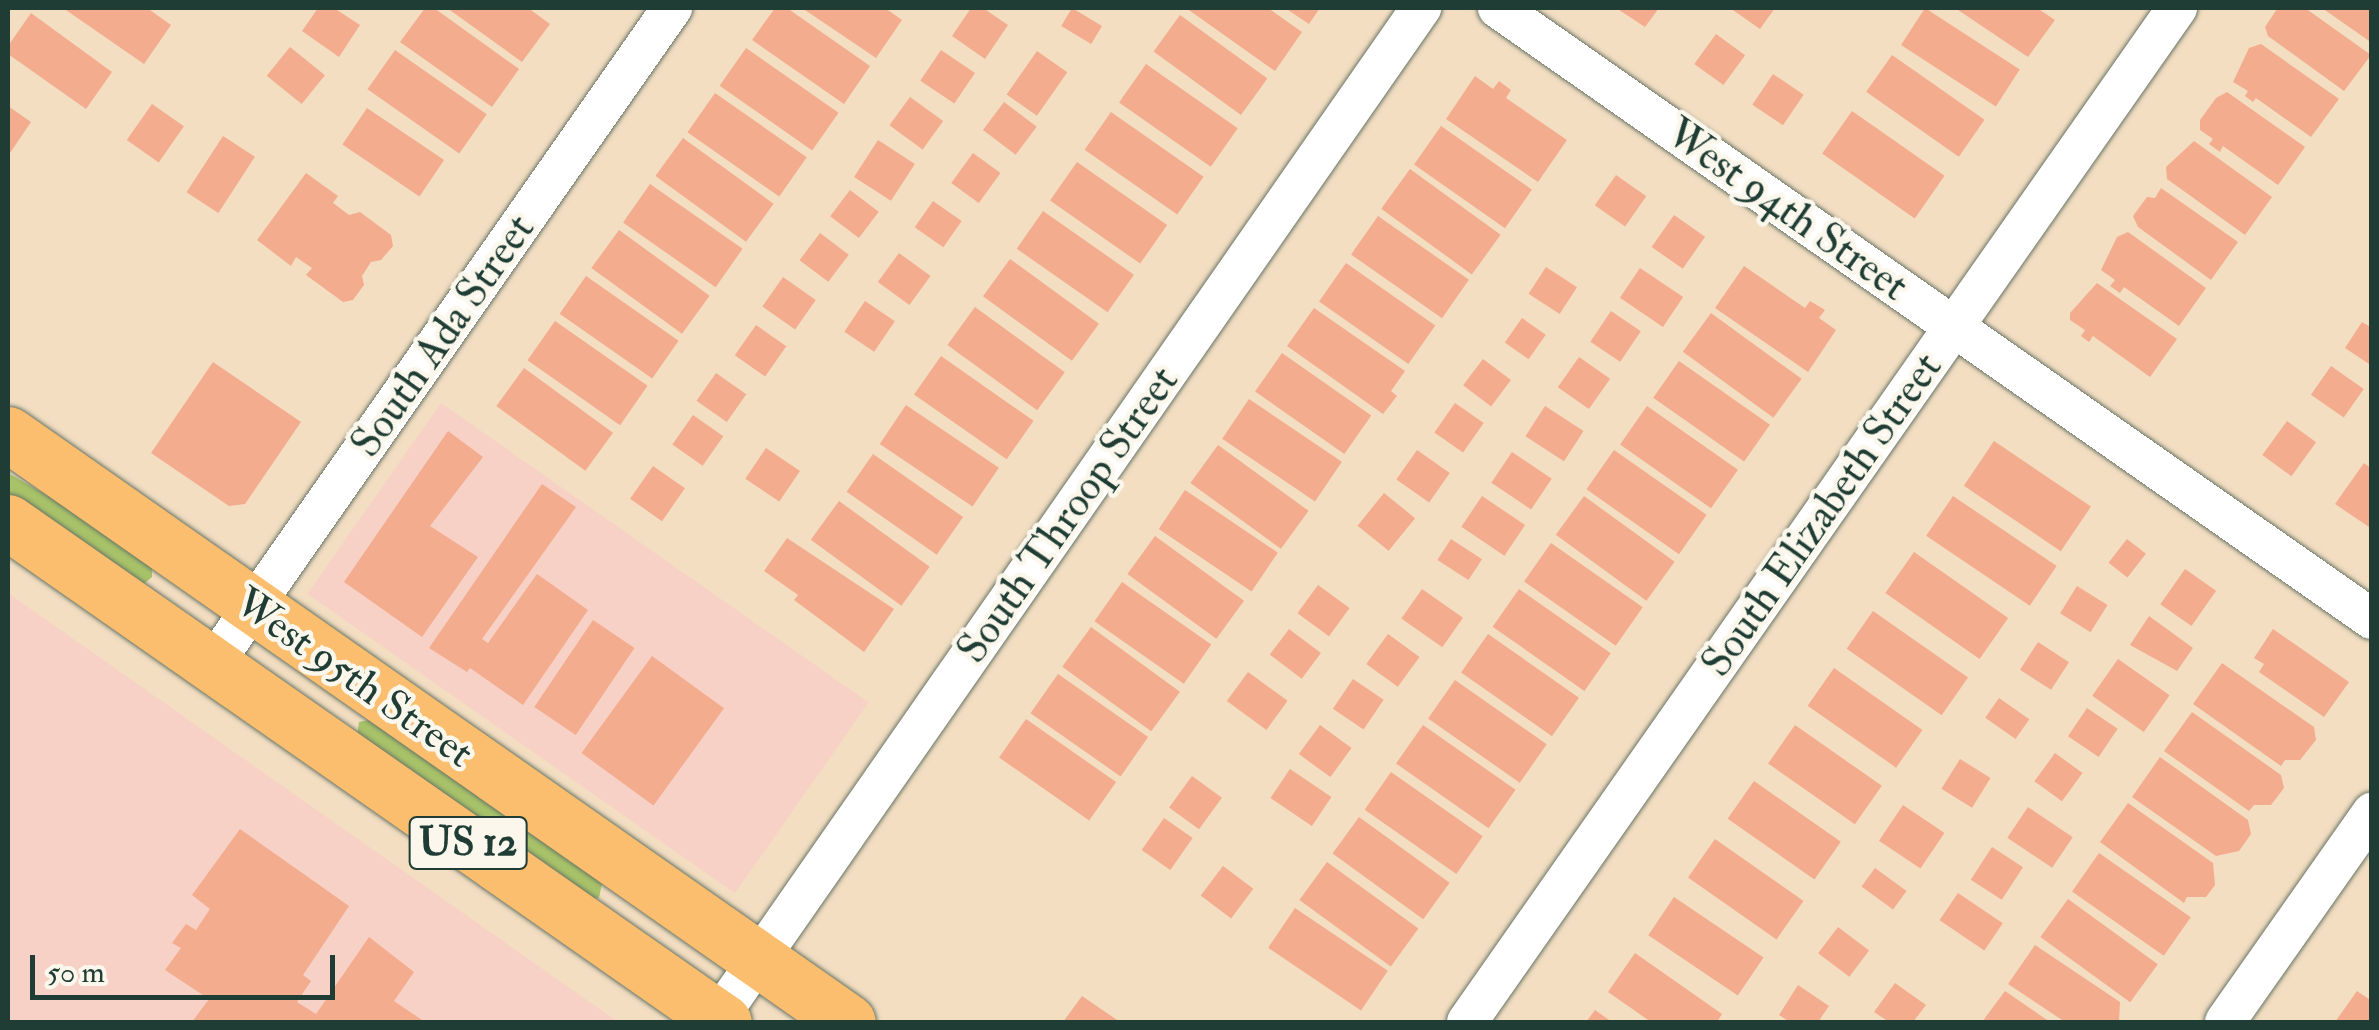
<!DOCTYPE html>
<html>
<head>
<meta charset="utf-8">
<style>
	body { margin:0 }
	#map { position:relative; width:2379px; height:1030px; overflow:hidden; background:#f3dec2; font-family:"IM FELL Double Pica",serif }
	div>[style] { position:absolute }
	[style*='--x'] { left:calc(var(--x)*1px); top:calc(var(--y)*1px); width:calc(var(--w)*1px); rotate:calc(var(--a)*1deg) }
	.built>* { inset:0; background:#f7d1c6; transform-origin:0 0 }
	.green>* { inset:0; background:#a8c369 }
	.building>* { inset:0; background:#f3ac8e; transform-origin:0 0 }
	.roads { filter:drop-shadow(0 0 2px #697566) drop-shadow(0 0 2px #697566) }
	.minor>* { height:40px; margin:-20px; padding:0 20px; transform-origin:20px; border-radius:20px; background:#fff }
	.primary>* { height:55px; margin:-27.5px; padding:0 27.5px; transform-origin:27.5px; border-radius:27.5px; background:#fbbe6e }
	span { translate:-50% -50%; white-space:nowrap; text-align:center; line-height:1.15; -webkit-text-stroke:9px #fbf7ec; paint-order:stroke }
	.shield-label span { padding:2px 8px; background:#fbf7ec; border:2px solid; border-radius:8px; -webkit-text-stroke-width:0 }
	.shield-label { font-size:40px; color:#1f3d34; font-weight:700 }
	.street-label { font-size:42px; color:#1f3d34 }
	.frame { position:absolute; inset:0; border:10px solid #1f3d34; pointer-events:none }
	.scale { position:absolute; left:30px; top:955px; width:305px; height:45px; box-sizing:border-box; border:5px solid #1f3d34; border-top:0; padding-left:12px; font-size:30px; line-height:35px; white-space:nowrap; color:#1f3d34; -webkit-text-stroke:8px #fbf7ec; paint-order:stroke }
</style>
</head>
<body>
<div id="map">
	<div class="built">
		<div style="left:441px;top:403px;width:522px;height:233px;rotate:35deg"></div>
		<div style="clip-path:polygon(8px 593px,618px 1022px,8px 1022px)"></div>
	</div>
	<div class="green">
		<div style="clip-path:polygon(8px 473px,59px 502px,152px 567px,152px 577px,144px 584px,136px 583px,8px 493px)"></div>
		<div style="clip-path:polygon(369px 720px,602px 883px,599px 898px,591px 899px,357px 736px,359px 722px)"></div>
	</div>
	<div class="building">
		<div style="clip-path:polygon(63px 8px,147px 8px,171px 25px,144px 64px)"></div>
		<div style="clip-path:polygon(318px 8px,334px 8px,360px 25px,339px 57px,302px 31px)"></div>
		<div style="clip-path:polygon(425px 8px,434px 8px,519px 69px,492px 107px,400px 42px)"></div>
		<div style="clip-path:polygon(447px 8px,528px 8px,550px 24px,522px 62px)"></div>
		<div style="clip-path:polygon(775px 8px,787px 8px,870px 66px,844px 104px,752px 40px)"></div>
		<div style="clip-path:polygon(802px 8px,885px 8px,902px 20px,876px 58px)"></div>
		<div style="clip-path:polygon(971px 8px,983px 8px,1008px 25px,985px 59px,952px 36px)"></div>
		<div style="left:1072px;top:8px;width:35px;height:21px;rotate:31deg"></div>
		<div style="clip-path:polygon(1186px 8px,1268px 8px,1302px 32px,1275px 71px)"></div>
		<div style="clip-path:polygon(1285px 8px,1320px 8px,1309px 24px)"></div>
		<div style="clip-path:polygon(1616px 8px,1659px 8px,1645px 27px)"></div>
		<div style="clip-path:polygon(1730px 8px,1775px 8px,1760px 29px)"></div>
		<div style="left:1925px;top:8px;width:113px;height:44px;rotate:33deg"></div>
		<div style="clip-path:polygon(1955px 8px,2037px 8px,2055px 20px,2028px 57px)"></div>
		<div style="clip-path:polygon(2305px 8px,2371px 55px,2344px 91px,2268px 36px,2265px 27px,2277px 9px)"></div>
		<div style="clip-path:polygon(2322px 8px,2372px 8px,2372px 43px)"></div>
		<div style="clip-path:polygon(31px 13px,112px 72px,86px 109px,8px 54px,8px 46px)"></div>
		<div style="left:1180px;top:15px;width:108px;height:45px;rotate:36deg"></div>
		<div style="left:1716px;top:34px;width:36px;height:37px;rotate:36deg"></div>
		<div style="clip-path:polygon(2261px 44px,2339px 99px,2311px 137px,2256px 98px,2253px 102px,2245px 96px,2248px 91px,2233px 82px,2249px 48px)"></div>
		<div style="left:290px;top:47px;width:45px;height:37px;rotate:39deg"></div>
		<div style="left:746px;top:48px;width:113px;height:46px;rotate:35deg"></div>
		<div style="left:395px;top:50px;width:112px;height:48px;rotate:35deg"></div>
		<div style="left:941px;top:50px;width:41px;height:37px;rotate:34deg"></div>
		<div style="left:1037px;top:51px;width:37px;height:53px;rotate:35deg"></div>
		<div style="left:1892px;top:55px;width:113px;height:45px;rotate:35deg"></div>
		<div style="left:1146px;top:64px;width:112px;height:47px;rotate:35deg"></div>
		<div style="left:1773px;top:74px;width:37px;height:37px;rotate:34deg"></div>
		<div style="clip-path:polygon(1475px 76px,1493px 89px,1499px 81px,1511px 90px,1506px 98px,1567px 140px,1538px 182px,1446px 119px)"></div>
		<div style="clip-path:polygon(2227px 92px,2305px 147px,2278px 185px,2223px 146px,2220px 152px,2209px 144px,2213px 139px,2200px 130px,2200px 120px,2216px 98px)"></div>
		<div style="left:715px;top:93px;width:112px;height:48px;rotate:35deg"></div>
		<div style="left:910px;top:97px;width:41px;height:35px;rotate:36deg"></div>
		<div style="left:1004px;top:102px;width:41px;height:35px;rotate:37deg"></div>
		<div style="left:152px;top:104px;width:39px;height:44px;rotate:35deg"></div>
		<div style="clip-path:polygon(8px 106px,31px 122px,8px 156px)"></div>
		<div style="left:367px;top:108px;width:93px;height:44px;rotate:34deg"></div>
		<div style="left:1852px;top:111px;width:113px;height:52px;rotate:35deg"></div>
		<div style="left:1111px;top:112px;width:113px;height:46px;rotate:35deg"></div>
		<div style="left:1441px;top:126px;width:111px;height:47px;rotate:35deg"></div>
		<div style="left:223px;top:136px;width:38px;height:67px;rotate:33deg"></div>
		<div style="left:683px;top:138px;width:112px;height:47px;rotate:36deg"></div>
		<div style="left:878px;top:140px;width:44px;height:44px;rotate:33deg"></div>
		<div style="clip-path:polygon(2194px 141px,2272px 197px,2245px 235px,2167px 179px,2166px 167px)"></div>
		<div style="left:973px;top:153px;width:34px;height:37px;rotate:36deg"></div>
		<div style="left:1077px;top:162px;width:110px;height:47px;rotate:35deg"></div>
		<div style="left:1410px;top:169px;width:112px;height:49px;rotate:36deg"></div>
		<div style="clip-path:polygon(306px 173px,338px 196px,333px 203px,349px 215px,360px 212px,391px 235px,393px 246px,381px 260px,371px 262px,362px 276px,364px 285px,353px 300px,343px 302px,306px 275px,312px 268px,296px 257px,291px 266px,257px 240px)"></div>
		<div style="left:1616px;top:175px;width:37px;height:37px;rotate:35deg"></div>
		<div style="left:650px;top:184px;width:113px;height:47px;rotate:35deg"></div>
		<div style="clip-path:polygon(2161px 188px,2238px 242px,2211px 280px,2138px 227px,2133px 216px,2147px 197px,2155px 198px)"></div>
		<div style="left:850px;top:190px;width:36px;height:33px;rotate:37deg"></div>
		<div style="left:933px;top:201px;width:35px;height:32px;rotate:35deg"></div>
		<div style="left:1043px;top:211px;width:111px;height:46px;rotate:35deg"></div>
		<div style="left:1674px;top:215px;width:38px;height:39px;rotate:35deg"></div>
		<div style="left:1378px;top:216px;width:111px;height:47px;rotate:35deg"></div>
		<div style="left:619px;top:230px;width:112px;height:47px;rotate:36deg"></div>
		<div style="clip-path:polygon(2128px 232px,2206px 288px,2179px 326px,2124px 287px,2120px 293px,2110px 286px,2115px 280px,2101px 270px,2117px 237px)"></div>
		<div style="left:820px;top:233px;width:36px;height:34px;rotate:37deg"></div>
		<div style="left:899px;top:253px;width:39px;height:36px;rotate:36deg"></div>
		<div style="left:1010px;top:259px;width:110px;height:46px;rotate:36deg"></div>
		<div style="left:1346px;top:263px;width:109px;height:47px;rotate:35deg"></div>
		<div style="clip-path:polygon(1744px 266px,1805px 308px,1810px 301px,1825px 310px,1819px 318px,1836px 330px,1808px 372px,1715px 308px)"></div>
		<div style="left:1546px;top:267px;width:37px;height:32px;rotate:33deg"></div>
		<div style="left:1640px;top:268px;width:52px;height:36px;rotate:34deg"></div>
		<div style="left:586px;top:276px;width:113px;height:46px;rotate:35deg"></div>
		<div style="left:783px;top:277px;width:40px;height:36px;rotate:35deg"></div>
		<div style="clip-path:polygon(2097px 283px,2177px 339px,2150px 377px,2093px 336px,2089px 342px,2081px 336px,2085px 330px,2070px 320px,2070px 313px)"></div>
		<div style="left:865px;top:301px;width:36px;height:37px;rotate:34deg"></div>
		<div style="left:975px;top:307px;width:111px;height:47px;rotate:36deg"></div>
		<div style="clip-path:polygon(1314px 308px,1405px 371px,1391px 391px,1397px 396px,1383px 414px,1287px 346px)"></div>
		<div style="left:1611px;top:311px;width:36px;height:37px;rotate:34deg"></div>
		<div style="left:1711px;top:313px;width:112px;height:48px;rotate:36deg"></div>
		<div style="left:1522px;top:318px;width:29px;height:30px;rotate:35deg"></div>
		<div style="left:555px;top:321px;width:113px;height:48px;rotate:35deg"></div>
		<div style="clip-path:polygon(2362px 322px,2372px 328px,2372px 366px,2345px 348px)"></div>
		<div style="left:756px;top:325px;width:37px;height:37px;rotate:35deg"></div>
		<div style="left:1282px;top:353px;width:109px;height:47px;rotate:35deg"></div>
		<div style="left:941px;top:356px;width:113px;height:47px;rotate:35deg"></div>
		<div style="left:1579px;top:357px;width:38px;height:37px;rotate:35deg"></div>
		<div style="left:1483px;top:359px;width:35px;height:33px;rotate:37deg"></div>
		<div style="left:1679px;top:361px;width:111px;height:45px;rotate:35deg"></div>
		<div style="clip-path:polygon(213px 362px,301px 422px,245px 504px,229px 506px,151px 453px)"></div>
		<div style="left:2331px;top:366px;width:40px;height:35px;rotate:35deg"></div>
		<div style="left:524px;top:368px;width:110px;height:47px;rotate:36deg"></div>
		<div style="left:716px;top:373px;width:37px;height:34px;rotate:35deg"></div>
		<div style="left:1249px;top:399px;width:112px;height:48px;rotate:34deg"></div>
		<div style="left:1455px;top:403px;width:35px;height:36px;rotate:35deg"></div>
		<div style="left:906px;top:405px;width:112px;height:47px;rotate:34deg"></div>
		<div style="left:1545px;top:406px;width:46px;height:36px;rotate:33deg"></div>
		<div style="left:1647px;top:406px;width:111px;height:47px;rotate:35deg"></div>
		<div style="left:693px;top:415px;width:37px;height:36px;rotate:35deg"></div>
		<div style="left:2287px;top:421px;width:36px;height:42px;rotate:36deg"></div>
		<div style="clip-path:polygon(448px 431px,483px 457px,430px 526px,478px 557px,422px 637px,344px 582px)"></div>
		<div style="left:1994px;top:441px;width:117px;height:54px;rotate:34deg"></div>
		<div style="left:1218px;top:445px;width:112px;height:47px;rotate:36deg"></div>
		<div style="left:766px;top:448px;width:41px;height:37px;rotate:34deg"></div>
		<div style="left:1417px;top:450px;width:40px;height:36px;rotate:35deg"></div>
		<div style="left:1614px;top:450px;width:113px;height:48px;rotate:35deg"></div>
		<div style="left:1512px;top:452px;width:48px;height:37px;rotate:34deg"></div>
		<div style="left:873px;top:454px;width:110px;height:46px;rotate:35deg"></div>
		<div style="clip-path:polygon(2364px 463px,2372px 469px,2372px 529px,2335px 504px)"></div>
		<div style="left:653px;top:466px;width:39px;height:40px;rotate:35deg"></div>
		<div style="clip-path:polygon(542px 484px,576px 507px,482px 639px,488px 643px,537px 574px,588px 610px,523px 705px,470px 668px,467px 672px,429px 648px)"></div>
		<div style="left:1185px;top:490px;width:112px;height:47px;rotate:34deg"></div>
		<div style="left:1384px;top:493px;width:40px;height:42px;rotate:39deg"></div>
		<div style="left:1482px;top:496px;width:52px;height:37px;rotate:34deg"></div>
		<div style="left:1584px;top:496px;width:112px;height:48px;rotate:36deg"></div>
		<div style="left:1953px;top:496px;width:125px;height:48px;rotate:34deg"></div>
		<div style="left:839px;top:501px;width:112px;height:48px;rotate:36deg"></div>
		<div style="left:1155px;top:536px;width:110px;height:47px;rotate:36deg"></div>
		<div style="clip-path:polygon(787px 538px,894px 609px,864px 652px,794px 600px,798px 595px,764px 571px)"></div>
		<div style="left:1451px;top:539px;width:37px;height:25px;rotate:33deg"></div>
		<div style="left:2127px;top:539px;width:24px;height:30px;rotate:38deg"></div>
		<div style="left:1551px;top:543px;width:112px;height:47px;rotate:35deg"></div>
		<div style="left:1914px;top:552px;width:115px;height:50px;rotate:35deg"></div>
		<div style="left:2185px;top:569px;width:38px;height:43px;rotate:35deg"></div>
		<div style="left:1122px;top:582px;width:109px;height:48px;rotate:35deg"></div>
		<div style="left:1318px;top:585px;width:39px;height:35px;rotate:36deg"></div>
		<div style="left:2077px;top:586px;width:36px;height:32px;rotate:32deg"></div>
		<div style="left:1422px;top:589px;width:50px;height:36px;rotate:35deg"></div>
		<div style="left:1519px;top:589px;width:112px;height:46px;rotate:35deg"></div>
		<div style="left:1873px;top:611px;width:116px;height:46px;rotate:35deg"></div>
		<div style="clip-path:polygon(2149px 616px,2193px 648px,2177px 671px,2130px 645px)"></div>
		<div style="left:593px;top:620px;width:50px;height:105px;rotate:34deg"></div>
		<div style="left:1091px;top:627px;width:110px;height:49px;rotate:36deg"></div>
		<div style="left:1289px;top:629px;width:40px;height:32px;rotate:37deg"></div>
		<div style="clip-path:polygon(2273px 629px,2349px 682px,2324px 717px,2259px 672px,2264px 664px,2254px 658px)"></div>
		<div style="left:1388px;top:634px;width:39px;height:37px;rotate:36deg"></div>
		<div style="left:1488px;top:634px;width:111px;height:47px;rotate:35deg"></div>
		<div style="left:2038px;top:642px;width:37px;height:33px;rotate:33deg"></div>
		<div style="left:652px;top:656px;width:89px;height:120px;rotate:36deg"></div>
		<div style="left:2118px;top:659px;width:63px;height:45px;rotate:35deg"></div>
		<div style="clip-path:polygon(2222px 663px,2314px 727px,2316px 740px,2300px 760px,2285px 760px,2281px 766px,2193px 704px)"></div>
		<div style="left:1834px;top:668px;width:108px;height:46px;rotate:35deg"></div>
		<div style="left:1248px;top:672px;width:49px;height:36px;rotate:36deg"></div>
		<div style="left:1058px;top:674px;width:110px;height:48px;rotate:35deg"></div>
		<div style="left:1353px;top:679px;width:37px;height:36px;rotate:34deg"></div>
		<div style="left:1455px;top:680px;width:112px;height:47px;rotate:35deg"></div>
		<div style="left:1999px;top:698px;width:37px;height:24px;rotate:35deg"></div>
		<div style="left:2087px;top:708px;width:37px;height:34px;rotate:34deg"></div>
		<div style="clip-path:polygon(2192px 712px,2281px 775px,2284px 788px,2271px 805px,2254px 805px,2249px 811px,2164px 751px)"></div>
		<div style="left:1026px;top:719px;width:110px;height:47px;rotate:35deg"></div>
		<div style="left:1320px;top:725px;width:39px;height:36px;rotate:36deg"></div>
		<div style="left:1423px;top:725px;width:113px;height:47px;rotate:35deg"></div>
		<div style="left:1795px;top:725px;width:106px;height:47px;rotate:35deg"></div>
		<div style="left:2055px;top:753px;width:34px;height:35px;rotate:36deg"></div>
		<div style="clip-path:polygon(2160px 757px,2248px 820px,2251px 834px,2239px 851px,2216px 856px,2132px 797px)"></div>
		<div style="left:1960px;top:759px;width:36px;height:35px;rotate:32deg"></div>
		<div style="left:1290px;top:769px;width:50px;height:35px;rotate:34deg"></div>
		<div style="left:1391px;top:772px;width:112px;height:46px;rotate:35deg"></div>
		<div style="left:1192px;top:776px;width:37px;height:39px;rotate:36deg"></div>
		<div style="left:1754px;top:781px;width:106px;height:46px;rotate:35deg"></div>
		<div style="clip-path:polygon(2128px 803px,2213px 863px,2215px 885px,2206px 897px,2187px 897px,2184px 903px,2100px 842px)"></div>
		<div style="left:1903px;top:805px;width:50px;height:43px;rotate:34deg"></div>
		<div style="left:2028px;top:807px;width:54px;height:37px;rotate:34deg"></div>
		<div style="left:1359px;top:817px;width:112px;height:45px;rotate:36deg"></div>
		<div style="left:1164px;top:818px;width:35px;height:39px;rotate:35deg"></div>
		<div style="clip-path:polygon(240px 829px,349px 906px,303px 975px,311px 981px,297px 1002px,316px 1014px,369px 937px,414px 972px,394px 1001px,425px 1022px,192px 1022px,209px 999px,165px 970px,181px 948px,172px 943px,186px 924px,196px 930px,210px 909px,192px 895px)"></div>
		<div style="left:1715px;top:839px;width:108px;height:47px;rotate:35deg"></div>
		<div style="left:1992px;top:847px;width:37px;height:39px;rotate:33deg"></div>
		<div style="left:2099px;top:853px;width:112px;height:47px;rotate:35deg"></div>
		<div style="left:1327px;top:862px;width:113px;height:47px;rotate:36deg"></div>
		<div style="left:1223px;top:866px;width:38px;height:37px;rotate:37deg"></div>
		<div style="left:1875px;top:868px;width:39px;height:23px;rotate:36deg"></div>
		<div style="left:1958px;top:893px;width:54px;height:33px;rotate:34deg"></div>
		<div style="left:1674px;top:897px;width:108px;height:46px;rotate:34deg"></div>
		<div style="left:2068px;top:899px;width:111px;height:47px;rotate:36deg"></div>
		<div style="left:1295px;top:908px;width:112px;height:48px;rotate:34deg"></div>
		<div style="left:1838px;top:927px;width:39px;height:33px;rotate:37deg"></div>
		<div style="clip-path:polygon(2035px 945px,2120px 1002px,2119px 1022px,2065px 1022px,2008px 984px)"></div>
		<div style="clip-path:polygon(1635px 953px,1722px 1014px,1717px 1022px,1651px 1022px,1608px 992px)"></div>
		<div style="clip-path:polygon(1895px 983px,1926px 1005px,1913px 1022px,1889px 1022px,1874px 1012px)"></div>
		<div style="clip-path:polygon(1798px 985px,1829px 1006px,1818px 1022px,1790px 1022px,1779px 1015px)"></div>
		<div style="clip-path:polygon(2005px 991px,2050px 1022px,1982px 1022px)"></div>
		<div style="clip-path:polygon(2357px 991px,2372px 1001px,2372px 1022px,2335px 1022px)"></div>
		<div style="clip-path:polygon(1082px 996px,1120px 1022px,1063px 1022px)"></div>
		<div style="clip-path:polygon(1595px 1010px,1612px 1022px,1586px 1022px)"></div>
	</div>
	<div class="roads">
		<div class="minor">
			<div style="--x:1498;--y:8;--w:1066;--a:34.96"></div>
			<div style="--x:213;--y:664;--w:801;--a:-55.02"></div>
			<div style="--x:715;--y:1022;--w:1236;--a:-55.15"></div>
			<div style="--x:1467;--y:1022;--w:1238;--a:-55"></div>
			<div style="--x:2225;--y:1022;--w:256;--a:-54.9"></div>
		</div>
		<div class="primary">
			<div style="--x:8;--y:434;--w:1025;--a:34.99"></div>
			<div style="--x:8;--y:522;--w:873;--a:34.93"></div>
		</div>
	</div>
	<div class="shield-label">
		<span style="left:468px;top:843px">US 12</span>
	</div>
	<div class="street-label">
		<span style="left:1787px;top:210px;rotate:35deg">West 94th Street</span>
		<span style="left:443px;top:336px;rotate:-55deg">South Ada Street</span>
		<span style="left:1068px;top:515px;rotate:-55deg">South Throop Street</span>
		<span style="left:1822px;top:515px;rotate:-55deg">South Elizabeth Street</span>
		<span style="left:354px;top:678px;rotate:35deg">West 95th Street</span>
	</div>
	<div class="frame"></div>
	<div class="scale">50 m</div>
</div>
</body>
</html>
